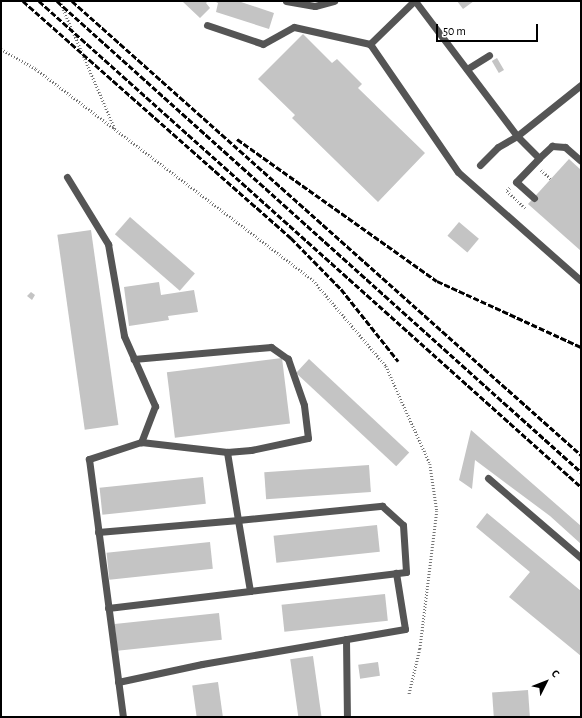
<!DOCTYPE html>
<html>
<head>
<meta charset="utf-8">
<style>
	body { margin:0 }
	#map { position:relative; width:582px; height:718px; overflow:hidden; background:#fff; font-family:"Alegreya Sans",sans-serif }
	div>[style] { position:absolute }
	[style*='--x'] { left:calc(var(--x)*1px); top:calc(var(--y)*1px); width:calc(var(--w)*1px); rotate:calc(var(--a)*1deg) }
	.building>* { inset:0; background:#c4c4c4; transform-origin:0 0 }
	.path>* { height:2.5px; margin-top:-1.25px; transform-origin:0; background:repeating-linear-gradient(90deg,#777 0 1px,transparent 0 3px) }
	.lane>* { height:7px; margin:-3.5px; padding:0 3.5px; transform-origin:3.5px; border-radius:3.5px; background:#555 }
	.rail>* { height:3px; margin-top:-1.5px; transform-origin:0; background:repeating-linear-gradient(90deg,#000 0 6px,transparent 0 8px) }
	span { translate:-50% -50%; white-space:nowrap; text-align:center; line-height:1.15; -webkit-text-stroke:3px #fff; paint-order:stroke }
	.frame { position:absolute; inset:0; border:2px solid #000; pointer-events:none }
	.north { position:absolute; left:526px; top:662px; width:40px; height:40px; -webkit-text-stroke:3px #fff; paint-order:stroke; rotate:48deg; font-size:11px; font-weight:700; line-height:16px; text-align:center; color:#000 }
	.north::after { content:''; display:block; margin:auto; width:14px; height:18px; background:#000; clip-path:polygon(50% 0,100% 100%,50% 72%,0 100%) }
	.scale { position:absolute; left:436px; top:24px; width:102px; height:18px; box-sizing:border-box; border:2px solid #000; border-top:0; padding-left:5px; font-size:12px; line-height:14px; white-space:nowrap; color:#000; -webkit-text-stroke:3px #fff; paint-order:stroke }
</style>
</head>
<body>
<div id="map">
	<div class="building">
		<div style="clip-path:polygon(182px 1px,208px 1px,206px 3px,210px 8px,200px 18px)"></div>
		<div style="clip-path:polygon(214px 1px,238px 1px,274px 13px,269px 29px,216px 12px,218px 3px)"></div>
		<div style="clip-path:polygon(457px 1px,474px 1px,463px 9px)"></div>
		<div style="clip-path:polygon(303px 34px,332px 63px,337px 59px,362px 84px,358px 88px,425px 153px,378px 202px,292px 118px,295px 115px,258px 79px)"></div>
		<div style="left:497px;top:58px;width:14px;height:6px;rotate:60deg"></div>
		<div style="clip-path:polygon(569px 159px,581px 170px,581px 251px,528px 204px)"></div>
		<div style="left:130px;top:217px;width:86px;height:23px;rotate:41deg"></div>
		<div style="left:459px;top:222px;width:26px;height:18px;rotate:40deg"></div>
		<div style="left:91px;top:230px;width:197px;height:34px;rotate:82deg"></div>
		<div style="clip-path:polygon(159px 282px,161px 295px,194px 290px,198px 312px,168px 316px,169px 320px,129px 326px,124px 287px)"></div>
		<div style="clip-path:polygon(31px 292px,35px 295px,32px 300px,27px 296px)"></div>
		<div style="left:282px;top:358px;width:66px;height:116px;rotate:83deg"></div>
		<div style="left:309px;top:359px;width:137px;height:19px;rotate:43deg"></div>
		<div style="clip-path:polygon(471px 430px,581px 526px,581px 544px,550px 516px,475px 460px,472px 489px,459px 480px)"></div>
		<div style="left:369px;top:465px;width:27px;height:105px;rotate:86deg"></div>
		<div style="left:203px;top:477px;width:27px;height:104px;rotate:84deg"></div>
		<div style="clip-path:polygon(487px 513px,581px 591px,581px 656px,509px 597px,530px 572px,476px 527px)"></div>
		<div style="left:377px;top:525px;width:27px;height:104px;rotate:84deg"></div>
		<div style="left:210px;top:542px;width:27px;height:104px;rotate:84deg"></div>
		<div style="left:385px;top:594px;width:27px;height:104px;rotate:84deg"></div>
		<div style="left:219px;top:613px;width:27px;height:105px;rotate:84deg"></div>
		<div style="left:313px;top:656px;width:62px;height:23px;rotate:82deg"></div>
		<div style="left:378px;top:662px;width:14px;height:20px;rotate:82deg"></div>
		<div style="left:218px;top:682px;width:35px;height:26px;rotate:82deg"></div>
		<div style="left:528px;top:690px;width:27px;height:36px;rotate:86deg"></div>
	</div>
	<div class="path">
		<div style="--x:60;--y:1;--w:139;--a:66.7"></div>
		<div style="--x:1;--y:49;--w:40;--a:29.7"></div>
		<div style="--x:36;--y:69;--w:348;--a:37.3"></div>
		<div style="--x:313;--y:280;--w:113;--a:49.7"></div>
		<div style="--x:386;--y:366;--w:107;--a:65.8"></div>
		<div style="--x:430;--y:464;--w:48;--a:81.5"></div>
		<div style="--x:437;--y:511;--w:139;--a:97"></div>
		<div style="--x:420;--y:649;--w:47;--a:103.4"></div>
		<div style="--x:541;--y:170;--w:13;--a:42"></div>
		<div style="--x:510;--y:188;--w:4;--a:135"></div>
		<div style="--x:507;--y:191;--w:25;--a:43"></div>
	</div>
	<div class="lane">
		<div style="--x:286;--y:1;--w:29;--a:10"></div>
		<div style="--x:315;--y:6;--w:20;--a:-15"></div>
		<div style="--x:414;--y:1;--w:62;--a:135.7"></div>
		<div style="--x:370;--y:44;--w:155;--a:55.5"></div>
		<div style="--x:458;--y:172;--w:164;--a:41.5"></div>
		<div style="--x:415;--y:1;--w:169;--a:52.9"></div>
		<div style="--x:517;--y:136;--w:82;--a:-38.6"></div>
		<div style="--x:207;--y:25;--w:59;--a:18.7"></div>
		<div style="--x:263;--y:44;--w:35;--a:-29"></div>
		<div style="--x:294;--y:27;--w:78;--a:12.6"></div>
		<div style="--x:467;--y:69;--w:26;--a:-32"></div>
		<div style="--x:480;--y:165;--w:25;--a:-45"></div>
		<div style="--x:498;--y:147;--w:22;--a:-30"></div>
		<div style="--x:517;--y:136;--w:31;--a:45"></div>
		<div style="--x:539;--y:158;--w:18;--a:-43"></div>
		<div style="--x:552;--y:146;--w:13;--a:4"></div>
		<div style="--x:565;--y:147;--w:21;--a:41"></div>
		<div style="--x:67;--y:177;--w:79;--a:58.5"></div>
		<div style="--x:108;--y:244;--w:93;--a:80.1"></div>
		<div style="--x:124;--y:336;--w:77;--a:66.1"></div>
		<div style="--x:155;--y:406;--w:39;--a:111"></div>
		<div style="--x:141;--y:442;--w:55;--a:161.9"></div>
		<div style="--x:89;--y:459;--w:260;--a:82.5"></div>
		<div style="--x:534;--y:198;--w:24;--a:-138"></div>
		<div style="--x:516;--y:182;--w:33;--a:-46"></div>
		<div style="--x:141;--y:442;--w:87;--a:6.6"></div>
		<div style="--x:488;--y:478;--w:123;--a:40.7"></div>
		<div style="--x:382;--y:506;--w:28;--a:42"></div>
		<div style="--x:403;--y:525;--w:47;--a:86.3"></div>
		<div style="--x:406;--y:572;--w:157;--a:173.1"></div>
		<div style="--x:250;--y:591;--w:72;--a:-99.6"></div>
		<div style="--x:238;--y:520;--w:145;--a:-5.6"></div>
		<div style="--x:98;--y:532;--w:141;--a:-4.9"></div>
		<div style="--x:238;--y:520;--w:69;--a:-99.2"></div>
		<div style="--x:227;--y:452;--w:24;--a:-5"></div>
		<div style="--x:251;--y:450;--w:58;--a:-11.9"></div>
		<div style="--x:308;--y:438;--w:33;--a:-97"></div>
		<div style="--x:304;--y:405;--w:49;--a:-109.2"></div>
		<div style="--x:288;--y:359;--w:21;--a:-145"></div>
		<div style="--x:271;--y:347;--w:138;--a:175"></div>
		<div style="--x:108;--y:608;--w:143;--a:-6.8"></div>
		<div style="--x:346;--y:639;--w:78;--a:89.3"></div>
		<div style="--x:118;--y:682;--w:86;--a:-12.1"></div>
		<div style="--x:202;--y:664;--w:206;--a:-9.8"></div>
		<div style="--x:405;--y:629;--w:57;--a:-99.1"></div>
	</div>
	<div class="rail">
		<div style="--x:23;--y:1;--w:358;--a:41.5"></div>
		<div style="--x:291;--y:238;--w:71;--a:45.6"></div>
		<div style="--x:341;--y:289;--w:92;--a:51.6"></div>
		<div style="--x:39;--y:1;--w:728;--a:41.88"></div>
		<div style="--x:57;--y:1;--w:705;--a:41.95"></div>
		<div style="--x:72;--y:1;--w:682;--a:41.73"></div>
		<div style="--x:237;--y:139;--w:245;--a:35.4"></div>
		<div style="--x:437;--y:281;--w:158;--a:24.6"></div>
	</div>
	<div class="frame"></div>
	<div class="north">С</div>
	<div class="scale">50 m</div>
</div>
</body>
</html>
